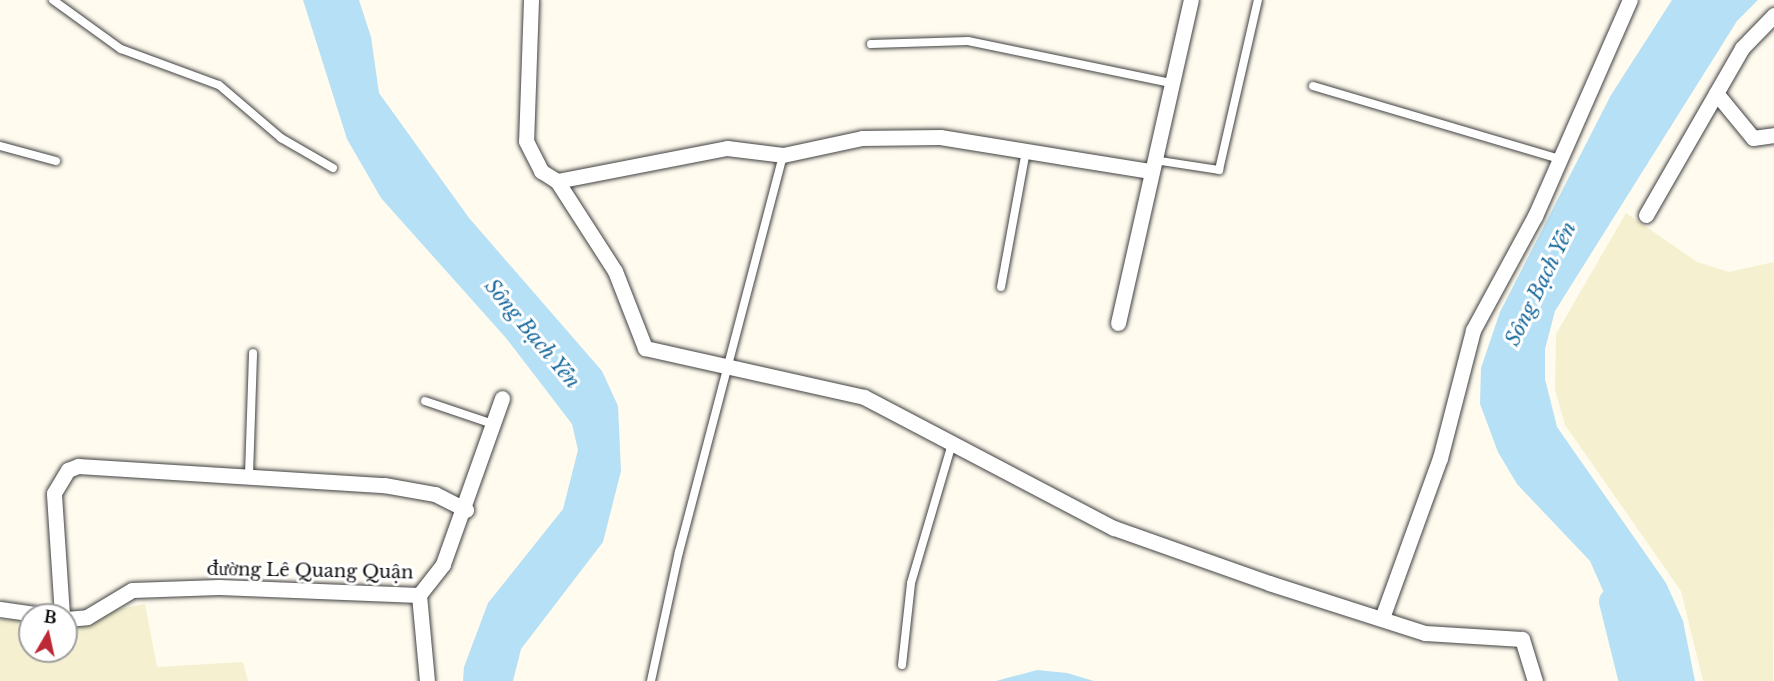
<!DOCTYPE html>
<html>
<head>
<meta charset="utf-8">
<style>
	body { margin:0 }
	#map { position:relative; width:1774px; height:681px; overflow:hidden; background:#fffbef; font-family:"Libre Baskerville",serif }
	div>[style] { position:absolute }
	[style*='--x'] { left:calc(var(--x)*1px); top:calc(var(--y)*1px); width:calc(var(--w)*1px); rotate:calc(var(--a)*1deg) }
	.farmland>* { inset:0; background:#f4f0d0 }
	.water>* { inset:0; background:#b5e0f5 }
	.river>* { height:27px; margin:-13.5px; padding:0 13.5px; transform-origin:13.5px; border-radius:13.5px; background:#b5e0f5 }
	.roads { filter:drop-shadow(0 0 2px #414141) drop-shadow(0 0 2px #414141) }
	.lane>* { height:8px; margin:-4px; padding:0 4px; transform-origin:4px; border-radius:4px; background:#fff }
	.street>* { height:15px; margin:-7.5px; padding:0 7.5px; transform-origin:7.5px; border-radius:7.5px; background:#fff }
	span { translate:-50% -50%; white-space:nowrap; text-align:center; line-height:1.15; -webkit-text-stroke:6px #fff; paint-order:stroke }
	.street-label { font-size:18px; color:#0e0e0e }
	.water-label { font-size:20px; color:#196a9e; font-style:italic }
	.north { position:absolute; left:18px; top:603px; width:60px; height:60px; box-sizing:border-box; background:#fff; border:2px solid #9f9f9f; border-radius:50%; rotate:9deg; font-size:16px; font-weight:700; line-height:24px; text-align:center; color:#0e0e0e }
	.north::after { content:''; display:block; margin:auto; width:21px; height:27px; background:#bc2835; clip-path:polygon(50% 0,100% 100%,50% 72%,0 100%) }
</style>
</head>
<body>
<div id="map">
	<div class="farmland">
		<div style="clip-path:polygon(1626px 213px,1697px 262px,1729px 272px,1774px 262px,1773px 681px,1703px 681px,1681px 591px,1565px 425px,1555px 390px,1556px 334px)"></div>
		<div style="clip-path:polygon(145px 604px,157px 667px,243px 662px,248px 681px,0 681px,0 620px,30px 620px,30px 651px,66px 651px,66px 619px)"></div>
	</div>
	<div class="water">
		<div style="clip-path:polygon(303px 0,359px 0,371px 37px,379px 93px,469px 218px,602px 371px,618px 406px,621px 471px,603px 542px,521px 649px,513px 681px,463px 681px,464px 667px,488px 603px,563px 509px,578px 450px,572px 424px,506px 338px,381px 198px,347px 139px)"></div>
		<div style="clip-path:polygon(1672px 0,1758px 0,1737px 21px,1555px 311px,1545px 349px,1545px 379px,1557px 427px,1666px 583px,1683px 621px,1695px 681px,1636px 681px,1631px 654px,1590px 561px,1517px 484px,1498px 452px,1480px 404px,1481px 368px,1500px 312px,1611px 95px)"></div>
		<div style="clip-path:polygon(1037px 670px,1067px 673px,1094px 681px,996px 681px)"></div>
	</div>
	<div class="river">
		<div style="--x:1612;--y:601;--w:82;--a:76"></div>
	</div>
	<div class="roads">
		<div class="lane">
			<div style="--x:53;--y:0;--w:84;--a:35.8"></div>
			<div style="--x:121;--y:49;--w:104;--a:20.2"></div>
			<div style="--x:219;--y:85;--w:82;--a:40.5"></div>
			<div style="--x:281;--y:138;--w:60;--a:30"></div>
			<div style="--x:871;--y:44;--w:97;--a:-1.8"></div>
			<div style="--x:968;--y:41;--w:207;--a:11.7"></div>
			<div style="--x:1313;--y:86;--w:258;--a:16.5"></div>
			<div style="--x:0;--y:146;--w:58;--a:15"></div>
			<div style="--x:1154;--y:160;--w:66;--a:8.7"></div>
			<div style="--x:1219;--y:170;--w:174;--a:-77.1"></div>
			<div style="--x:1001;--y:287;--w:138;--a:-79.6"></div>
			<div style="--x:425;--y:401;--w:72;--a:18.7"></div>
			<div style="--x:249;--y:475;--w:122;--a:-88.1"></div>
			<div style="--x:902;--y:665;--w:82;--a:-83.7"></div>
			<div style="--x:911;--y:583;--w:142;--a:-73.6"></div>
			<div style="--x:651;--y:681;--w:132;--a:-77.8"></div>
			<div style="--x:679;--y:552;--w:410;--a:-75.3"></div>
		</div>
		<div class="street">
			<div style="--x:531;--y:0;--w:141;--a:92"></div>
			<div style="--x:526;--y:141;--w:34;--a:63"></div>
			<div style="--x:541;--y:171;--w:19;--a:32"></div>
			<div style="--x:557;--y:181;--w:107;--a:57.2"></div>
			<div style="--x:615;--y:271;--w:83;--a:68.7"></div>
			<div style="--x:645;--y:348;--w:224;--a:12.6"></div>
			<div style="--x:864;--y:397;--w:282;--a:27.7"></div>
			<div style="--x:1114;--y:528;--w:164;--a:19.5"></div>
			<div style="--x:1269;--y:583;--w:164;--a:17.8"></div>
			<div style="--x:1425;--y:633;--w:97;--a:3.5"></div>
			<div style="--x:1522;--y:639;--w:44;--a:72.8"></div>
			<div style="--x:1716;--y:93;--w:58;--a:50.6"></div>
			<div style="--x:1753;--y:138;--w:21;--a:-8"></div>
			<div style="--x:557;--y:181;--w:173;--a:-11"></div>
			<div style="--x:727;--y:148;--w:56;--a:7.1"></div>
			<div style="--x:783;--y:155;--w:81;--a:-12.1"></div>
			<div style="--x:862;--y:138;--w:78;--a:-0.7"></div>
			<div style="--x:940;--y:137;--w:212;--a:9.2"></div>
			<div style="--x:1646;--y:215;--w:193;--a:-60.1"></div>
			<div style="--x:1742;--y:48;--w:46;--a:-45.9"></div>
			<div style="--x:1118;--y:323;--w:331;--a:-77.3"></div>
			<div style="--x:419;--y:595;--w:86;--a:84.7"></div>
			<div style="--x:0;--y:609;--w:42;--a:8.1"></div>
			<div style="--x:62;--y:615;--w:122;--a:-93.8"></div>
			<div style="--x:54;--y:493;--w:27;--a:-59"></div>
			<div style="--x:68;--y:470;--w:11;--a:-22"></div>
			<div style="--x:78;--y:466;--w:307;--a:3.6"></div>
			<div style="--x:384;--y:485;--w:52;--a:10"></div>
			<div style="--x:435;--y:494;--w:35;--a:27"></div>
			<div style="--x:1382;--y:618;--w:170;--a:-70.1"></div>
			<div style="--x:1440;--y:458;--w:132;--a:-75.5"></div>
			<div style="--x:1473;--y:330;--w:130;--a:-61.5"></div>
			<div style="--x:1535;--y:216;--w:236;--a:-66.3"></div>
			<div style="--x:66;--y:619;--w:21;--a:-5"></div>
			<div style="--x:87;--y:617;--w:52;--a:-31"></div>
			<div style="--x:132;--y:590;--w:87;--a:-2"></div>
			<div style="--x:219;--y:587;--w:200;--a:2.3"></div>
			<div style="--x:419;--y:595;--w:39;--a:-52"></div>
			<div style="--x:443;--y:564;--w:176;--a:-70.4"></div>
		</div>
	</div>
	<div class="street-label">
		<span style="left:310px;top:571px;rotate:1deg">đường Lê Quang Quận</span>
	</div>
	<div class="water-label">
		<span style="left:1541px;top:284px;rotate:-64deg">Sông Bạch Yến</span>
		<span style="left:532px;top:334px;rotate:50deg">Sông Bạch Yến</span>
	</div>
	<div class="north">B</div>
</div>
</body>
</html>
